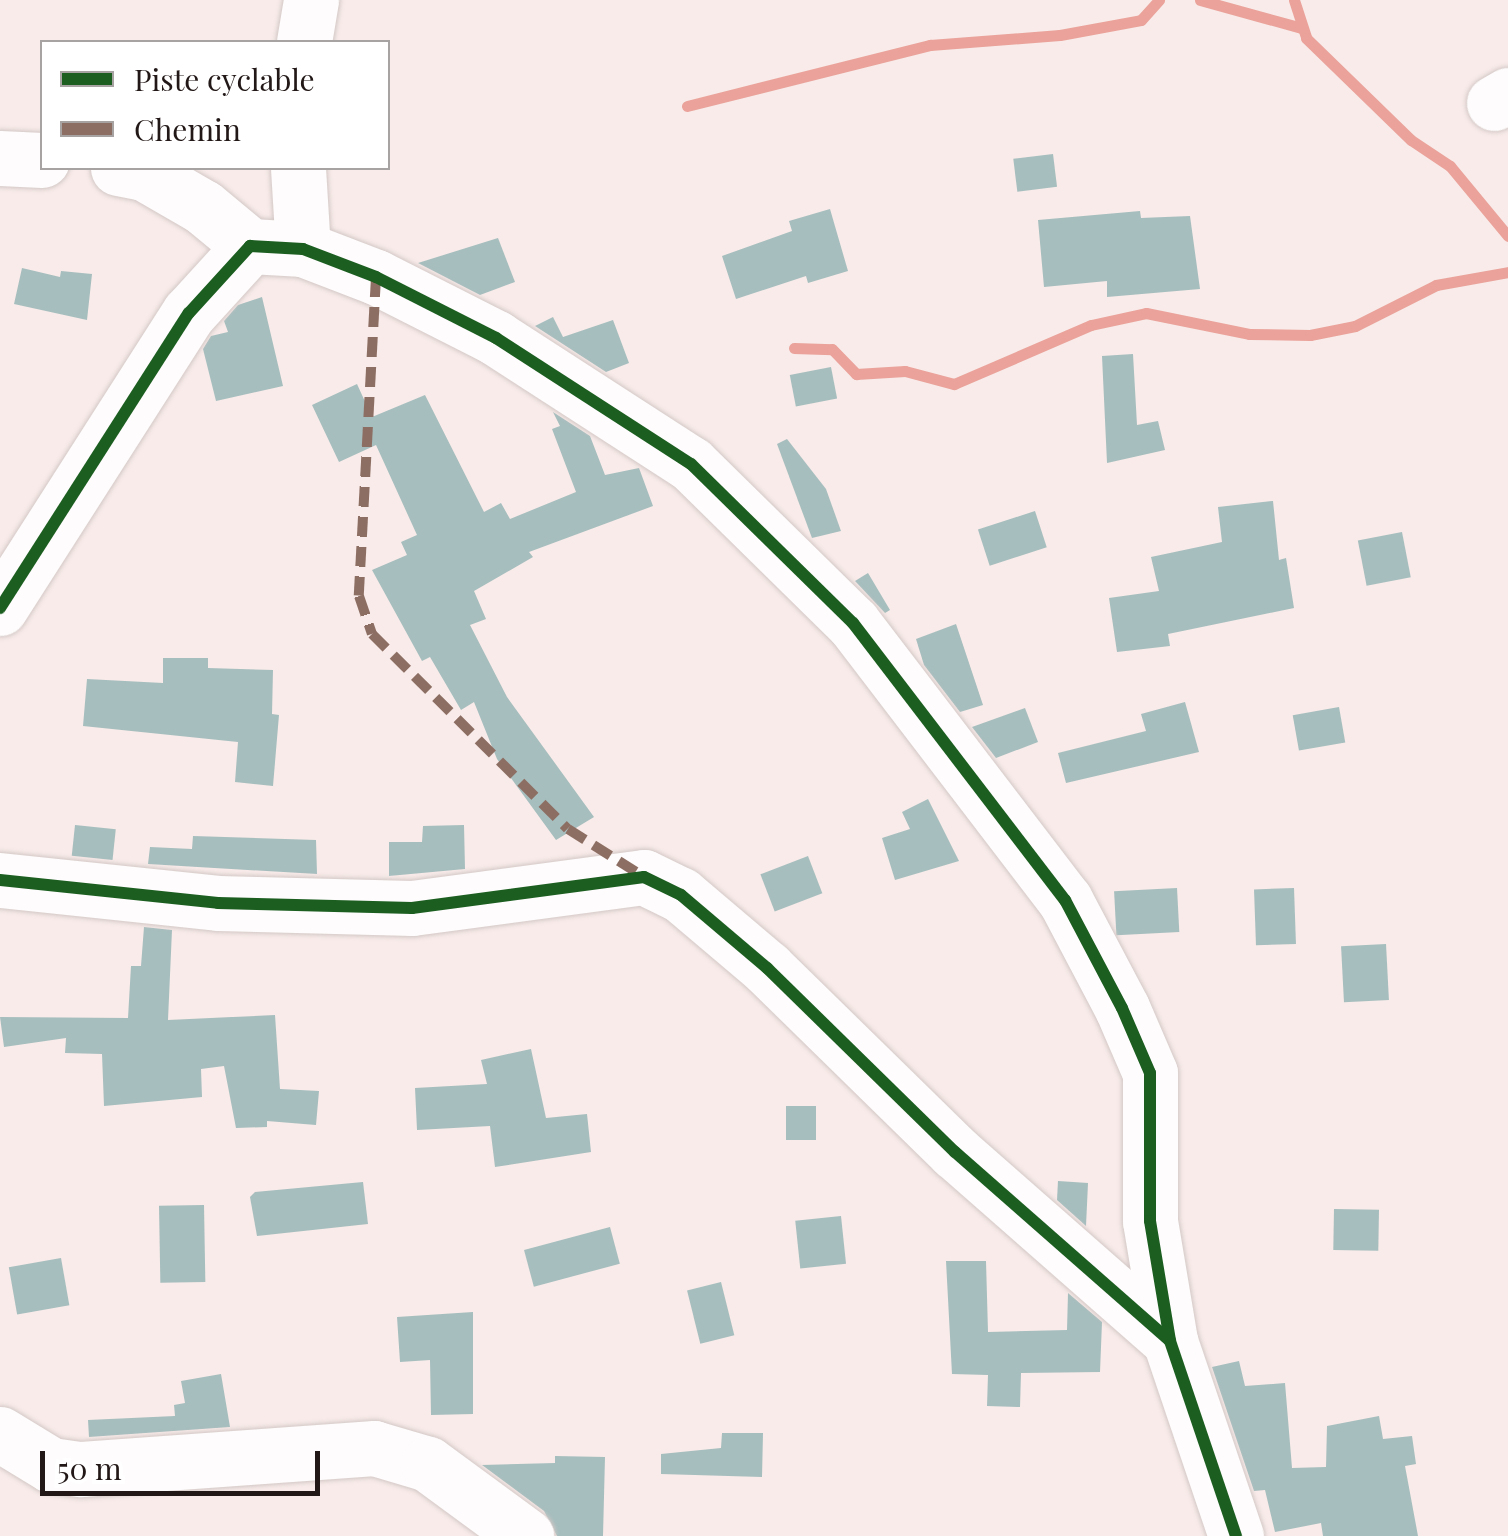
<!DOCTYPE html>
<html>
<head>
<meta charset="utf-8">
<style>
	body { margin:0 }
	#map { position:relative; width:1508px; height:1536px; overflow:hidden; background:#f8ebe9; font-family:"Playfair Display",serif }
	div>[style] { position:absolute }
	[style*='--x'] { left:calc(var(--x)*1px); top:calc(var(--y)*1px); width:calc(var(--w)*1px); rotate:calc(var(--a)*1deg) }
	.stream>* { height:11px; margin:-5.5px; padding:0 5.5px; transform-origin:5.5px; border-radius:5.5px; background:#eaa29a }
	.building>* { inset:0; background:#a6bebe; transform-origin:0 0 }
	.roads { filter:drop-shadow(0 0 2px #d3c8c6) drop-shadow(0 0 2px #d3c8c6) }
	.minor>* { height:55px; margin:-27.5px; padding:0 27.5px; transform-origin:27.5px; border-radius:27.5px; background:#fefcfc }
	.quiet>* { height:10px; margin-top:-5px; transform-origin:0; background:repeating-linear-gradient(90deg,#8d6e63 0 20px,transparent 0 30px) }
	.cycleway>* { height:12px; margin:-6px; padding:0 6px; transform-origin:6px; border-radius:6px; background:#1b5e20 }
	span { translate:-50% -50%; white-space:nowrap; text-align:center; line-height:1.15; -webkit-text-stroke:10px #fff; paint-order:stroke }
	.legend { position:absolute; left:40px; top:40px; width:350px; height:130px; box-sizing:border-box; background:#fff; border:2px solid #a7a3a2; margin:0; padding:12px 18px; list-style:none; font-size:30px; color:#221817 }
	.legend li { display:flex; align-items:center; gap:20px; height:50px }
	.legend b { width:50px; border:2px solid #a7a3a2 }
	.scale { position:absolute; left:40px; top:1451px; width:280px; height:45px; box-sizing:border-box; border:5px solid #221817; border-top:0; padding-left:12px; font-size:30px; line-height:35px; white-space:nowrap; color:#221817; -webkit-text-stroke:8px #fff; paint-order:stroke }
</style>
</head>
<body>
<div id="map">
	<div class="stream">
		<div style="--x:1200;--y:0;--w:106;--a:15.4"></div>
		<div style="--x:1294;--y:0;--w:40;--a:72"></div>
		<div style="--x:1306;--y:38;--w:146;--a:44.2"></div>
		<div style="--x:1411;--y:140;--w:47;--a:33.7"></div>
		<div style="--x:1450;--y:166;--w:91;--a:50.4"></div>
		<div style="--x:687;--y:106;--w:251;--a:-14.1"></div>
		<div style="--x:930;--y:45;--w:130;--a:-4.4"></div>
		<div style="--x:1060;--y:35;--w:82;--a:-10.5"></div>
		<div style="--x:1141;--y:20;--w:27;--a:-48"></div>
		<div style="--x:794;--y:348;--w:38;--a:2"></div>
		<div style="--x:832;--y:349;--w:35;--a:46"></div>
		<div style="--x:856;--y:374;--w:49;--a:-3.5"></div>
		<div style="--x:905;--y:371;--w:51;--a:14.9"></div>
		<div style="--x:954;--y:384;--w:149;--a:-23.3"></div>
		<div style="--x:1091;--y:325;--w:56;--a:-12.3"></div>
		<div style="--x:1146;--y:313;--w:105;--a:11.5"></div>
		<div style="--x:1249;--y:334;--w:61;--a:0.9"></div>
		<div style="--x:1310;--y:335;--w:46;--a:-11.3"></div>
		<div style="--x:1355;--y:326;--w:91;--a:-26.8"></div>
		<div style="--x:1436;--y:285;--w:73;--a:-10.2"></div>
	</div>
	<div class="building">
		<div style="left:1053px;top:154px;width:33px;height:40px;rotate:83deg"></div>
		<div style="clip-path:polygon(830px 209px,848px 271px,808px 283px,806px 276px,736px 299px,722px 256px,792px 231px,789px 221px)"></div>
		<div style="clip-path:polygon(1140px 211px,1141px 218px,1190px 216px,1200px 289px,1107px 297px,1107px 281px,1044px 287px,1038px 220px)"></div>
		<div style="clip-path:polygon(498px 238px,515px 282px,480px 295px,418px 263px)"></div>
		<div style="clip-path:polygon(22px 268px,60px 277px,61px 271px,92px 274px,87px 320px,14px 304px)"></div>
		<div style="clip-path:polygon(262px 297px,283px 386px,216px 401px,203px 349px,211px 336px,228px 332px,224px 321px,238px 305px)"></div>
		<div style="clip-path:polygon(553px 317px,563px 337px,613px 320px,629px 363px,606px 372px,535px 326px)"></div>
		<div style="clip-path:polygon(1133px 354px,1137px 425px,1158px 421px,1165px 450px,1107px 463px,1102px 356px)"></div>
		<div style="left:831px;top:367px;width:32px;height:42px;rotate:79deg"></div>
		<div style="clip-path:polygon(357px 384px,372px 417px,425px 395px,484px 512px,501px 503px,510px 519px,576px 492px,552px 429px,560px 426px,553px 412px,590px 436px,605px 475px,639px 468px,653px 506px,529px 552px,533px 557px,474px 591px,486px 619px,470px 625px,507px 697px,594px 817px,556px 840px,497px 759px,474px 702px,461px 710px,430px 657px,422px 661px,372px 570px,407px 555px,401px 542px,417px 535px,376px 445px,339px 462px,312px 405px)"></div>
		<div style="clip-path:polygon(787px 439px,826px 489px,841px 531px,812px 538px,777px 444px)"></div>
		<div style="clip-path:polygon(1273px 501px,1279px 560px,1286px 558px,1294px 608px,1168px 634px,1170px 646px,1117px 652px,1109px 598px,1159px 591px,1151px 557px,1222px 542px,1218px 507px)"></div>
		<div style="left:1035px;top:511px;width:38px;height:60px;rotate:72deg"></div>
		<div style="left:1402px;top:532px;width:46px;height:45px;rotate:79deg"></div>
		<div style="clip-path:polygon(868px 573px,890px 610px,885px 613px,855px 581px)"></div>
		<div style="clip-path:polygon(956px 624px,983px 705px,960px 712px,924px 665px,916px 639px)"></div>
		<div style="clip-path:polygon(163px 658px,208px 658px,208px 668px,273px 670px,272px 714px,279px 715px,273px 786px,235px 782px,238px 742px,83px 726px,87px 679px,163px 683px)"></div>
		<div style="clip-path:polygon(1185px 702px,1199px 752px,1066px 783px,1058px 753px,1146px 731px,1141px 714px)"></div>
		<div style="left:1339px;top:707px;width:36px;height:47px;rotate:80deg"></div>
		<div style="clip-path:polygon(1025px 708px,1038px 742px,996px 758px,972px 727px)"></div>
		<div style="clip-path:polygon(928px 799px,959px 861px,895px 880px,882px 838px,910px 829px,902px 812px)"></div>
		<div style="left:75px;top:825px;width:41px;height:31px;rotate:6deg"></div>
		<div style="clip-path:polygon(464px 825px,465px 869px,389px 876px,389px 842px,422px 842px,423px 826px)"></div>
		<div style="clip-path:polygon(193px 836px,316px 840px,317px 874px,148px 864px,150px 847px,192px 849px)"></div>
		<div style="left:808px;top:856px;width:40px;height:51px;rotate:69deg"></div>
		<div style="left:1177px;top:888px;width:44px;height:63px;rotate:87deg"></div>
		<div style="left:1294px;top:888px;width:56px;height:40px;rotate:88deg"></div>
		<div style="clip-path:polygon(144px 927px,172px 930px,168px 1020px,275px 1015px,280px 1089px,319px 1091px,316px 1125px,267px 1121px,267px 1127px,236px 1128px,224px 1066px,201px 1069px,202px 1097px,104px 1106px,102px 1054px,65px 1053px,66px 1038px,4px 1047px,0 1017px,128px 1018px,131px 966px,141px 966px)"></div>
		<div style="left:1386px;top:944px;width:56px;height:45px;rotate:87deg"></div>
		<div style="clip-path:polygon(531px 1049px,546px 1118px,587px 1114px,591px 1152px,495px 1167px,490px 1126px,417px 1130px,415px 1088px,487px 1084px,481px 1060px)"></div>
		<div style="left:786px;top:1106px;width:30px;height:34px"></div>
		<div style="clip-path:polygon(1058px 1181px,1088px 1183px,1086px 1226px,1057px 1200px)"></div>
		<div style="clip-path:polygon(363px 1182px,368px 1224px,257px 1236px,250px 1197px,255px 1192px)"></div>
		<div style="left:204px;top:1205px;width:77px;height:45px;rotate:89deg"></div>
		<div style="left:1334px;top:1209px;width:45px;height:41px;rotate:1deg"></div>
		<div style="left:841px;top:1216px;width:48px;height:46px;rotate:84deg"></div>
		<div style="left:610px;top:1227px;width:38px;height:89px;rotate:75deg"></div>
		<div style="left:61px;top:1258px;width:48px;height:53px;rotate:80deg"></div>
		<div style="clip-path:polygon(946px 1261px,986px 1261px,988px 1332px,1067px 1330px,1068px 1293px,1102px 1322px,1100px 1372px,1021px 1373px,1020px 1407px,987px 1406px,988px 1375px,952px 1374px)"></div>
		<div style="left:721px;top:1282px;width:55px;height:35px;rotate:76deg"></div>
		<div style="clip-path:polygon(473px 1312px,473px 1414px,431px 1415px,430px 1360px,400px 1362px,397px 1317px)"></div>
		<div style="clip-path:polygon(1239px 1361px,1245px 1386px,1285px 1383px,1292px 1468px,1326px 1467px,1327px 1426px,1379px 1416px,1383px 1439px,1412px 1436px,1416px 1464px,1405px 1466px,1418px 1536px,1323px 1536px,1321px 1523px,1275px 1532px,1265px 1490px,1254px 1491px,1212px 1367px)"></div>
		<div style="clip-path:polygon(221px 1374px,230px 1427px,89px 1437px,88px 1420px,175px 1416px,174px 1405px,185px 1403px,181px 1381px)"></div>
		<div style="clip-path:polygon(722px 1433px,763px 1433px,762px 1477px,661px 1474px,661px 1454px,721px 1448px)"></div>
		<div style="clip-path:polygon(555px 1456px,605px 1457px,603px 1536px,557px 1536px,544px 1511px,482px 1465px,555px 1463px)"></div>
	</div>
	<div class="roads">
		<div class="minor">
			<div style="--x:304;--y:42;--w:43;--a:-80.5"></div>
			<div style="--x:1494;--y:103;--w:16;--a:-30"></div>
			<div style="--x:0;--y:158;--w:42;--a:2.7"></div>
			<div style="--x:118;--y:168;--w:26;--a:11"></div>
			<div style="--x:144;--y:173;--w:68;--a:30"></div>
			<div style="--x:203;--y:207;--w:61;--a:39.7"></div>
			<div style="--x:298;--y:168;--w:81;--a:86.5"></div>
			<div style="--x:0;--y:608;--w:350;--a:-57.4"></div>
			<div style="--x:189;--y:313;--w:91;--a:-47.7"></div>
			<div style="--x:250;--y:246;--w:53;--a:3.2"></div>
			<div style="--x:303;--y:249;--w:78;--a:21"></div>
			<div style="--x:376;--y:277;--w:135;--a:26.9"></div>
			<div style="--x:496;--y:338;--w:232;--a:32.9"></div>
			<div style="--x:691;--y:464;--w:227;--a:44.5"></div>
			<div style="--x:853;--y:623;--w:349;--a:52.6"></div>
			<div style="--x:1065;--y:900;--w:122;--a:62.2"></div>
			<div style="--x:1122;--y:1008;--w:71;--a:66.7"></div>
			<div style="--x:1150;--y:1073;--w:148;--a:90"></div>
			<div style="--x:1150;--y:1221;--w:122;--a:80.5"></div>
			<div style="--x:1170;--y:1341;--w:206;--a:71.3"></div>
			<div style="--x:0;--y:880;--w:219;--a:6"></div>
			<div style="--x:218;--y:903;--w:194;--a:1.5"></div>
			<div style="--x:412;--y:908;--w:234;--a:-7.6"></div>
			<div style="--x:644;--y:877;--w:41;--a:25.9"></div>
			<div style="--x:681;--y:895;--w:113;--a:40.3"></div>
			<div style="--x:767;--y:968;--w:263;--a:44.4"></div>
			<div style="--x:955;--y:1152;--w:286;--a:41.3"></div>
			<div style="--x:0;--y:1434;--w:60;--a:31.3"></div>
			<div style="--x:51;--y:1465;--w:30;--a:8"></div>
			<div style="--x:81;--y:1469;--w:294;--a:-4.1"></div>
			<div style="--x:374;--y:1448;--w:56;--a:16.5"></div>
			<div style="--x:428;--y:1464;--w:122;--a:36.3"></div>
		</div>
	</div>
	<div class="quiet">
		<div style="--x:376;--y:277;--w:319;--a:93.1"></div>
		<div style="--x:359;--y:596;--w:40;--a:71.1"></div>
		<div style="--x:372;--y:634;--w:276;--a:44.9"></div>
		<div style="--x:568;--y:829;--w:90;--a:32.3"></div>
	</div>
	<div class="cycleway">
		<div style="--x:0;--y:608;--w:350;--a:-57.4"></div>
		<div style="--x:189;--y:313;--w:91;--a:-47.7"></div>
		<div style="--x:250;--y:246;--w:53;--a:3.2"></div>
		<div style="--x:303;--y:249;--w:78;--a:21"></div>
		<div style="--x:376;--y:277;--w:135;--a:26.9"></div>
		<div style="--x:496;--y:338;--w:232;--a:32.9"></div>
		<div style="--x:691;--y:464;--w:227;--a:44.5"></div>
		<div style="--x:853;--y:623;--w:349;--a:52.6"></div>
		<div style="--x:1065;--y:900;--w:122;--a:62.2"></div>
		<div style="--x:1122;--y:1008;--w:71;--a:66.7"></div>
		<div style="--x:1150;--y:1073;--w:148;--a:90"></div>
		<div style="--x:1150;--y:1221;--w:122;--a:80.5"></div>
		<div style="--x:1170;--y:1341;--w:206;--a:71.3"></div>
		<div style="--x:0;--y:880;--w:219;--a:6"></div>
		<div style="--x:218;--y:903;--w:194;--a:1.5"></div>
		<div style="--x:412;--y:908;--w:234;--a:-7.6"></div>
		<div style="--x:644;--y:877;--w:41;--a:25.9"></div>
		<div style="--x:681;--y:895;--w:113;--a:40.3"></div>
		<div style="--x:767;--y:968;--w:263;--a:44.4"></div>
		<div style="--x:955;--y:1152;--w:286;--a:41.3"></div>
	</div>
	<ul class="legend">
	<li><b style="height:12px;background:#1b5e20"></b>Piste cyclable</li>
	<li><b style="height:12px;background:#8d6e63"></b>Chemin</li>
	</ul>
	<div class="scale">50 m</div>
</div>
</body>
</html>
